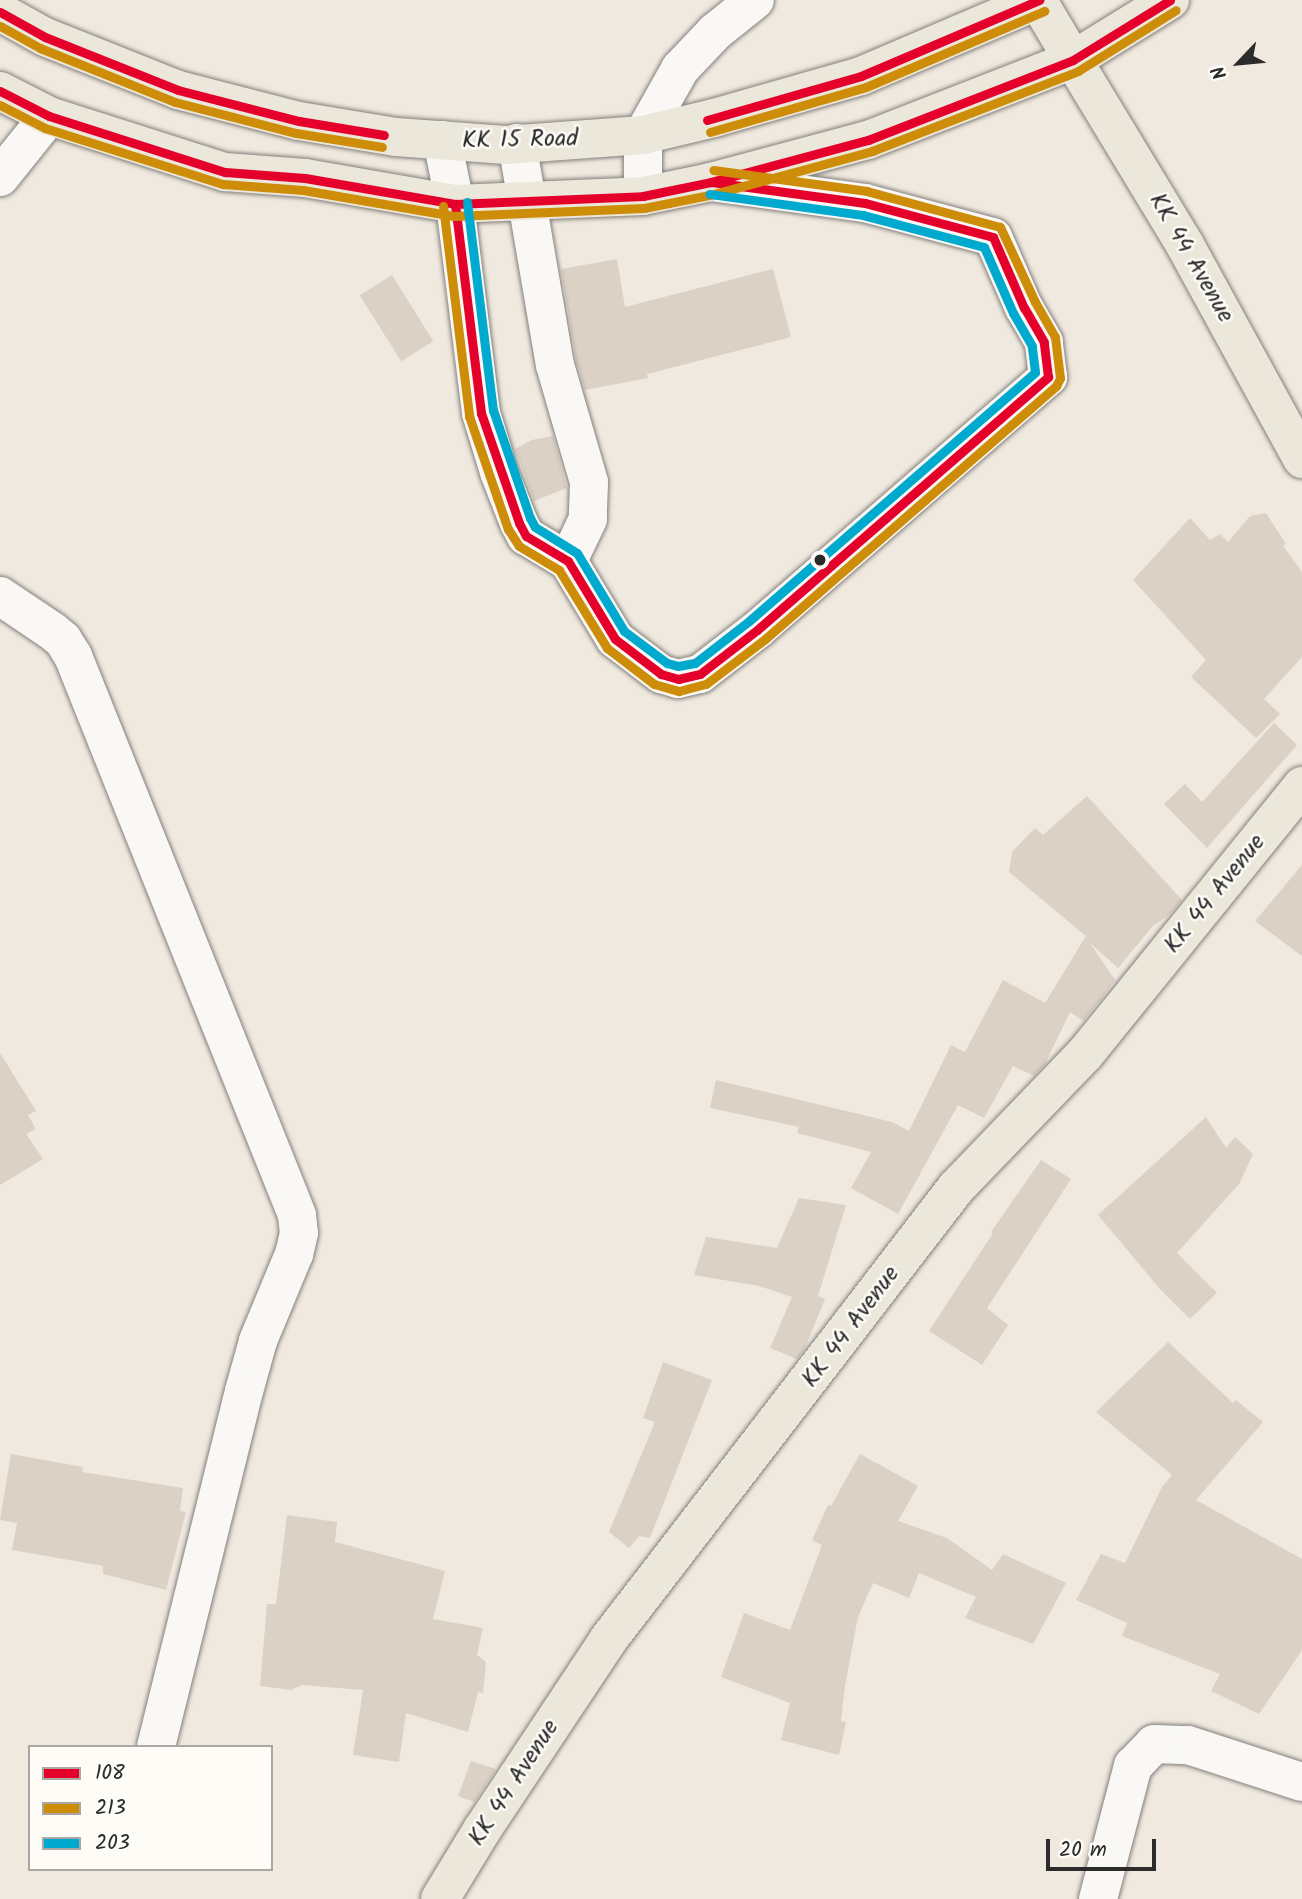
<!DOCTYPE html>
<html>
<head>
<meta charset="utf-8">
<style>
	body { margin:0 }
	#map { position:relative; width:1302px; height:1899px; overflow:hidden; background:#f0e9e0; font-family:Kalam,sans-serif }
	div>[style] { position:absolute }
	[style*='--x'] { left:calc(var(--x)*1px); top:calc(var(--y)*1px); width:calc(var(--w)*1px); rotate:calc(var(--a)*1deg) }
	.building>* { inset:0; background:#dbd1c5; transform-origin:0 0 }
	.roads { filter:drop-shadow(0 0 2px #84807c) drop-shadow(0 0 2px #84807c) }
	.minor>* { height:38px; margin:-19px; padding:0 19px; transform-origin:19px; border-radius:19px; background:#f9f8f5 }
	.major>* { height:38px; margin:-19px; padding:0 19px; transform-origin:19px; border-radius:19px; background:#ebe7da }
	.highway>* { height:38px; margin:-19px; padding:0 19px; transform-origin:19px; border-radius:19px; background:#ebe7da }
	.bus-1>* { height:9px; margin:-4.5px; padding:0 4.5px; transform-origin:4.5px; border-radius:4.5px; background:#e4002b }
	.bus-2>* { height:9px; margin:-4.5px; padding:0 4.5px; transform-origin:4.5px; border-radius:4.5px; background:#ce8d09 }
	.bus-3>* { height:9px; margin:-4.5px; padding:0 4.5px; transform-origin:4.5px; border-radius:4.5px; background:#00a9ce }
	.dots>* { width:19px; height:19px; translate:-50% -50%; box-sizing:border-box; border:4px solid #fdfcf7; border-radius:50% }
	span { translate:-50% -50%; white-space:nowrap; text-align:center; line-height:1.15; -webkit-text-stroke:5px #fdfcf7; paint-order:stroke }
	.street-label { font-size:24px; color:#2b2b2b }
	.legend { position:absolute; left:28px; top:1745px; width:245px; height:126px; box-sizing:border-box; background:#fdfcf7; border:2px solid #a9a8a5; margin:0; padding:9px 12px; list-style:none; font-size:21px; color:#2b2b2b }
	.legend li { display:flex; align-items:center; gap:14px; height:35px }
	.legend b { width:35px; border:2px solid #a9a8a5 }
	.north { position:absolute; left:1204px; top:28px; width:70px; height:70px; -webkit-text-stroke:5px #fdfcf7; paint-order:stroke; rotate:244deg; font-size:19px; font-weight:700; line-height:28px; text-align:center; color:#2b2b2b }
	.north::after { content:''; display:block; margin:auto; width:24px; height:32px; background:#2b2b2b; clip-path:polygon(50% 0,100% 100%,50% 72%,0 100%) }
	.scale { position:absolute; left:1046px; top:1839px; width:110px; height:32px; box-sizing:border-box; border:4px solid #2b2b2b; border-top:0; padding-left:9px; font-size:21px; line-height:24px; white-space:nowrap; color:#2b2b2b; -webkit-text-stroke:5px #fdfcf7; paint-order:stroke }
</style>
</head>
<body>
<div id="map">
	<div class="building">
		<div style="clip-path:polygon(617px 259px,625px 307px,773px 269px,791px 337px,647px 374px,648px 378px,585px 390px,576px 360px,561px 269px)"></div>
		<div style="left:392px;top:275px;width:78px;height:38px;rotate:58deg"></div>
		<div style="clip-path:polygon(553px 436px,567px 488px,534px 501px,515px 449px,532px 440px)"></div>
		<div style="clip-path:polygon(1266px 513px,1286px 544px,1283px 546px,1302px 572px,1302px 657px,1264px 699px,1280px 714px,1256px 738px,1191px 677px,1206px 660px,1133px 580px,1190px 518px,1210px 540px,1220px 534px,1228px 542px,1250px 516px)"></div>
		<div style="clip-path:polygon(1274px 723px,1297px 745px,1207px 848px,1164px 804px,1185px 784px,1202px 802px)"></div>
		<div style="clip-path:polygon(1087px 796px,1182px 900px,1171px 913px,1152px 927px,1118px 968px,1090px 943px,1115px 980px,1102px 998px,1083px 1021px,1070px 1012px,1045px 1064px,1034px 1076px,1013px 1066px,984px 1118px,958px 1105px,898px 1214px,851px 1188px,871px 1152px,797px 1133px,799px 1127px,710px 1108px,716px 1080px,892px 1122px,909px 1131px,951px 1045px,965px 1052px,1003px 980px,1045px 1003px,1086px 936px,1009px 872px,1012px 852px,1035px 828px,1043px 835px)"></div>
		<div style="clip-path:polygon(1302px 865px,1302px 956px,1255px 921px)"></div>
		<div style="clip-path:polygon(0 1053px,36px 1111px,28px 1115px,36px 1129px,26px 1134px,43px 1159px,0 1185px)"></div>
		<div style="clip-path:polygon(1206px 1117px,1226px 1148px,1235px 1137px,1253px 1154px,1239px 1184px,1177px 1253px,1217px 1293px,1190px 1319px,1159px 1288px,1098px 1215px)"></div>
		<div style="clip-path:polygon(1041px 1160px,1071px 1179px,987px 1308px,1008px 1325px,982px 1365px,929px 1331px,993px 1233px,991px 1232px)"></div>
		<div style="clip-path:polygon(799px 1198px,846px 1205px,818px 1296px,825px 1299px,804px 1350px,797px 1359px,770px 1348px,792px 1297px,759px 1286px,694px 1275px,706px 1237px,777px 1248px)"></div>
		<div style="clip-path:polygon(1168px 1342px,1233px 1403px,1236px 1400px,1263px 1422px,1196px 1500px,1302px 1559px,1302px 1650px,1259px 1714px,1211px 1691px,1220px 1674px,1122px 1636px,1127px 1623px,1076px 1600px,1101px 1554px,1125px 1563px,1162px 1487px,1172px 1475px,1096px 1412px)"></div>
		<div style="clip-path:polygon(663px 1362px,712px 1380px,650px 1538px,639px 1536px,629px 1548px,609px 1532px,655px 1422px,643px 1418px)"></div>
		<div style="clip-path:polygon(11px 1454px,83px 1467px,82px 1472px,183px 1488px,180px 1511px,186px 1512px,166px 1590px,103px 1574px,103px 1566px,12px 1550px,17px 1523px,0 1520px)"></div>
		<div style="clip-path:polygon(860px 1454px,918px 1486px,898px 1521px,947px 1538px,992px 1570px,1003px 1554px,1066px 1583px,1033px 1644px,965px 1618px,976px 1597px,919px 1573px,909px 1598px,873px 1583px,858px 1617px,845px 1686px,841px 1721px,846px 1722px,839px 1755px,781px 1740px,790px 1703px,721px 1677px,744px 1613px,790px 1630px,822px 1545px,812px 1540px,828px 1505px,831px 1506px)"></div>
		<div style="clip-path:polygon(287px 1515px,337px 1522px,335px 1542px,445px 1571px,433px 1619px,483px 1628px,477px 1655px,486px 1662px,483px 1693px,478px 1692px,468px 1732px,406px 1713px,399px 1762px,353px 1755px,363px 1690px,302px 1685px,291px 1690px,260px 1686px,267px 1604px,276px 1604px)"></div>
		<div style="clip-path:polygon(471px 1761px,496px 1769px,474px 1802px,458px 1796px)"></div>
	</div>
	<div class="roads">
		<div class="minor">
			<div style="--x:442;--y:140;--w:65;--a:78.5"></div>
			<div style="--x:455;--y:204;--w:211;--a:82.9"></div>
			<div style="--x:481;--y:413;--w:62;--a:73"></div>
			<div style="--x:499;--y:472;--w:55;--a:68.6"></div>
			<div style="--x:519;--y:523;--w:15;--a:62"></div>
			<div style="--x:526;--y:536;--w:49;--a:30.8"></div>
			<div style="--x:568;--y:561;--w:91;--a:58.9"></div>
			<div style="--x:615;--y:639;--w:58;--a:37.3"></div>
			<div style="--x:661;--y:674;--w:18;--a:16"></div>
			<div style="--x:678;--y:679;--w:23;--a:-13"></div>
			<div style="--x:700;--y:674;--w:72;--a:-37.7"></div>
			<div style="--x:757;--y:630;--w:386;--a:-41"></div>
			<div style="--x:1048;--y:377;--w:35;--a:-97"></div>
			<div style="--x:1044;--y:342;--w:39;--a:-120"></div>
			<div style="--x:1024;--y:308;--w:77;--a:-113.6"></div>
			<div style="--x:993;--y:237;--w:132;--a:-165.1"></div>
			<div style="--x:865;--y:203;--w:155;--a:-172.2"></div>
			<div style="--x:517;--y:143;--w:225;--a:80.3"></div>
			<div style="--x:555;--y:365;--w:122;--a:73.8"></div>
			<div style="--x:589;--y:482;--w:37;--a:92"></div>
			<div style="--x:588;--y:519;--w:47;--a:115.5"></div>
			<div style="--x:0;--y:177;--w:78;--a:-51.2"></div>
			<div style="--x:643;--y:196;--w:61;--a:-90"></div>
			<div style="--x:643;--y:135;--w:76;--a:-60.7"></div>
			<div style="--x:680;--y:69;--w:51;--a:-46.6"></div>
			<div style="--x:715;--y:32;--w:51;--a:-38.7"></div>
			<div style="--x:0;--y:596;--w:63;--a:33.9"></div>
			<div style="--x:52;--y:631;--w:14;--a:39"></div>
			<div style="--x:63;--y:640;--w:19;--a:58"></div>
			<div style="--x:73;--y:656;--w:602;--a:68.16"></div>
			<div style="--x:297;--y:1215;--w:18;--a:84"></div>
			<div style="--x:299;--y:1233;--w:22;--a:103"></div>
			<div style="--x:294;--y:1254;--w:94;--a:112.5"></div>
			<div style="--x:258;--y:1341;--w:52;--a:105.6"></div>
			<div style="--x:244;--y:1391;--w:367;--a:103.9"></div>
			<div style="--x:1098;--y:1899;--w:138;--a:-75.3"></div>
			<div style="--x:1133;--y:1766;--w:30;--a:-46"></div>
			<div style="--x:1154;--y:1744;--w:34;--a:2"></div>
			<div style="--x:1188;--y:1745;--w:120;--a:18"></div>
		</div>
		<div class="major">
			<div style="--x:1073;--y:60;--w:216;--a:58.8"></div>
			<div style="--x:1185;--y:245;--w:244;--a:61.3"></div>
			<div style="--x:440;--y:1899;--w:81;--a:-58.7"></div>
			<div style="--x:482;--y:1830;--w:228;--a:-56.4"></div>
			<div style="--x:608;--y:1640;--w:570;--a:-52.41"></div>
			<div style="--x:956;--y:1188;--w:186;--a:-46.1"></div>
			<div style="--x:1085;--y:1054;--w:345;--a:-51"></div>
		</div>
		<div class="highway">
			<div style="--x:1038;--y:1;--w:69;--a:59.3"></div>
			<div style="--x:0;--y:12;--w:51;--a:29.1"></div>
			<div style="--x:45;--y:37;--w:143;--a:21.7"></div>
			<div style="--x:178;--y:90;--w:125;--a:14.4"></div>
			<div style="--x:299;--y:121;--w:98;--a:9.4"></div>
			<div style="--x:396;--y:137;--w:110;--a:4.2"></div>
			<div style="--x:506;--y:145;--w:137;--a:-4.2"></div>
			<div style="--x:643;--y:135;--w:73;--a:-13.5"></div>
			<div style="--x:714;--y:118;--w:153;--a:-15.9"></div>
			<div style="--x:861;--y:76;--w:194;--a:-23.1"></div>
			<div style="--x:0;--y:91;--w:55;--a:27"></div>
			<div style="--x:49;--y:116;--w:185;--a:17.7"></div>
			<div style="--x:225;--y:172;--w:80;--a:4.3"></div>
			<div style="--x:305;--y:178;--w:152;--a:9.8"></div>
			<div style="--x:455;--y:204;--w:188;--a:-2.4"></div>
			<div style="--x:643;--y:196;--w:69;--a:-11.6"></div>
			<div style="--x:711;--y:182;--w:163;--a:-15"></div>
			<div style="--x:868;--y:140;--w:220;--a:-21.3"></div>
			<div style="--x:1073;--y:60;--w:114;--a:-31.7"></div>
		</div>
	</div>
	<div class="bus-1">
		<div style="--x:0;--y:12;--w:51;--a:29.1"></div>
		<div style="--x:45;--y:37;--w:143;--a:21.7"></div>
		<div style="--x:178;--y:90;--w:125;--a:14.4"></div>
		<div style="--x:299;--y:121;--w:86;--a:9.4"></div>
		<div style="--x:0;--y:91;--w:55;--a:27"></div>
		<div style="--x:49;--y:116;--w:185;--a:17.7"></div>
		<div style="--x:225;--y:172;--w:80;--a:4.3"></div>
		<div style="--x:305;--y:178;--w:152;--a:9.8"></div>
		<div style="--x:455;--y:204;--w:188;--a:-2.4"></div>
		<div style="--x:643;--y:196;--w:69;--a:-11.6"></div>
		<div style="--x:711;--y:182;--w:163;--a:-15"></div>
		<div style="--x:868;--y:140;--w:220;--a:-21.3"></div>
		<div style="--x:1073;--y:60;--w:114;--a:-31.7"></div>
		<div style="--x:707;--y:120;--w:160;--a:-15.9"></div>
		<div style="--x:861;--y:76;--w:194;--a:-23.1"></div>
		<div style="--x:455;--y:204;--w:211;--a:82.9"></div>
		<div style="--x:481;--y:413;--w:116;--a:70.9"></div>
		<div style="--x:519;--y:523;--w:15;--a:62"></div>
		<div style="--x:526;--y:536;--w:49;--a:30.8"></div>
		<div style="--x:568;--y:561;--w:91;--a:58.9"></div>
		<div style="--x:615;--y:639;--w:58;--a:37.3"></div>
		<div style="--x:661;--y:674;--w:18;--a:16"></div>
		<div style="--x:678;--y:679;--w:23;--a:-13"></div>
		<div style="--x:700;--y:674;--w:72;--a:-37.7"></div>
		<div style="--x:757;--y:630;--w:386;--a:-41"></div>
		<div style="--x:1048;--y:377;--w:35;--a:-97"></div>
		<div style="--x:1044;--y:342;--w:39;--a:-120"></div>
		<div style="--x:1024;--y:308;--w:77;--a:-113.6"></div>
		<div style="--x:993;--y:237;--w:132;--a:-165.1"></div>
		<div style="--x:865;--y:203;--w:155;--a:-172.2"></div>
	</div>
	<div class="bus-2">
		<div style="--x:0;--y:26;--w:46;--a:28.8"></div>
		<div style="--x:40;--y:48;--w:145;--a:21.8"></div>
		<div style="--x:175;--y:102;--w:125;--a:14.4"></div>
		<div style="--x:296;--y:133;--w:87;--a:9.2"></div>
		<div style="--x:0;--y:105;--w:51;--a:27.1"></div>
		<div style="--x:45;--y:128;--w:187;--a:17.5"></div>
		<div style="--x:223;--y:184;--w:80;--a:4.3"></div>
		<div style="--x:303;--y:190;--w:153;--a:9.8"></div>
		<div style="--x:454;--y:216;--w:190;--a:-2.4"></div>
		<div style="--x:644;--y:208;--w:71;--a:-11.3"></div>
		<div style="--x:714;--y:194;--w:164;--a:-15.2"></div>
		<div style="--x:872;--y:151;--w:221;--a:-21.2"></div>
		<div style="--x:1078;--y:71;--w:115;--a:-31.9"></div>
		<div style="--x:710;--y:132;--w:162;--a:-16.1"></div>
		<div style="--x:866;--y:87;--w:194;--a:-23.1"></div>
		<div style="--x:443;--y:206;--w:212;--a:82.9"></div>
		<div style="--x:469;--y:416;--w:120;--a:71"></div>
		<div style="--x:508;--y:529;--w:20;--a:57"></div>
		<div style="--x:519;--y:546;--w:47;--a:31"></div>
		<div style="--x:559;--y:570;--w:92;--a:58.4"></div>
		<div style="--x:607;--y:648;--w:59;--a:37.5"></div>
		<div style="--x:654;--y:684;--w:26;--a:16"></div>
		<div style="--x:679;--y:691;--w:28;--a:-15"></div>
		<div style="--x:706;--y:684;--w:74;--a:-37.3"></div>
		<div style="--x:765;--y:639;--w:386;--a:-41"></div>
		<div style="--x:1056;--y:386;--w:9;--a:-63"></div>
		<div style="--x:1060;--y:378;--w:41;--a:-97"></div>
		<div style="--x:1055;--y:337;--w:40;--a:-119.7"></div>
		<div style="--x:1035;--y:302;--w:83;--a:-115"></div>
		<div style="--x:1000;--y:227;--w:138;--a:-164.9"></div>
		<div style="--x:867;--y:191;--w:155;--a:-172.2"></div>
	</div>
	<div class="bus-3">
		<div style="--x:467;--y:202;--w:210;--a:82.9"></div>
		<div style="--x:493;--y:410;--w:114;--a:71.1"></div>
		<div style="--x:530;--y:518;--w:10;--a:61"></div>
		<div style="--x:535;--y:527;--w:49;--a:31.8"></div>
		<div style="--x:577;--y:553;--w:91;--a:58.9"></div>
		<div style="--x:624;--y:631;--w:54;--a:36.7"></div>
		<div style="--x:667;--y:663;--w:11;--a:15"></div>
		<div style="--x:678;--y:666;--w:17;--a:-10"></div>
		<div style="--x:695;--y:663;--w:68;--a:-37.9"></div>
		<div style="--x:749;--y:621;--w:379;--a:-41"></div>
		<div style="--x:1035;--y:372;--w:26;--a:-97"></div>
		<div style="--x:1032;--y:346;--w:38;--a:-120"></div>
		<div style="--x:1013;--y:313;--w:72;--a:-113.7"></div>
		<div style="--x:984;--y:247;--w:125;--a:-165.2"></div>
		<div style="--x:863;--y:215;--w:155;--a:-172.2"></div>
	</div>
	<div class="dots">
		<div style="left:820px;top:560px;background:#2b2b2b"></div>
	</div>
	<div class="street-label">
		<span style="left:520px;top:140px;rotate:-1deg">KK 15 Road</span>
		<span style="left:1191px;top:258px;rotate:60deg">KK 44 Avenue</span>
		<span style="left:1215px;top:894px;rotate:-51deg">KK 44 Avenue</span>
		<span style="left:851px;top:1327px;rotate:-53deg">KK 44 Avenue</span>
		<span style="left:514px;top:1783px;rotate:-57deg">KK 44 Avenue</span>
	</div>
	<ul class="legend">
	<li><b style="height:9px;background:#e4002b"></b>108</li>
	<li><b style="height:9px;background:#ce8d09"></b>213</li>
	<li><b style="height:9px;background:#00a9ce"></b>203</li>
	</ul>
	<div class="north">N</div>
	<div class="scale">20 m</div>
</div>
</body>
</html>
